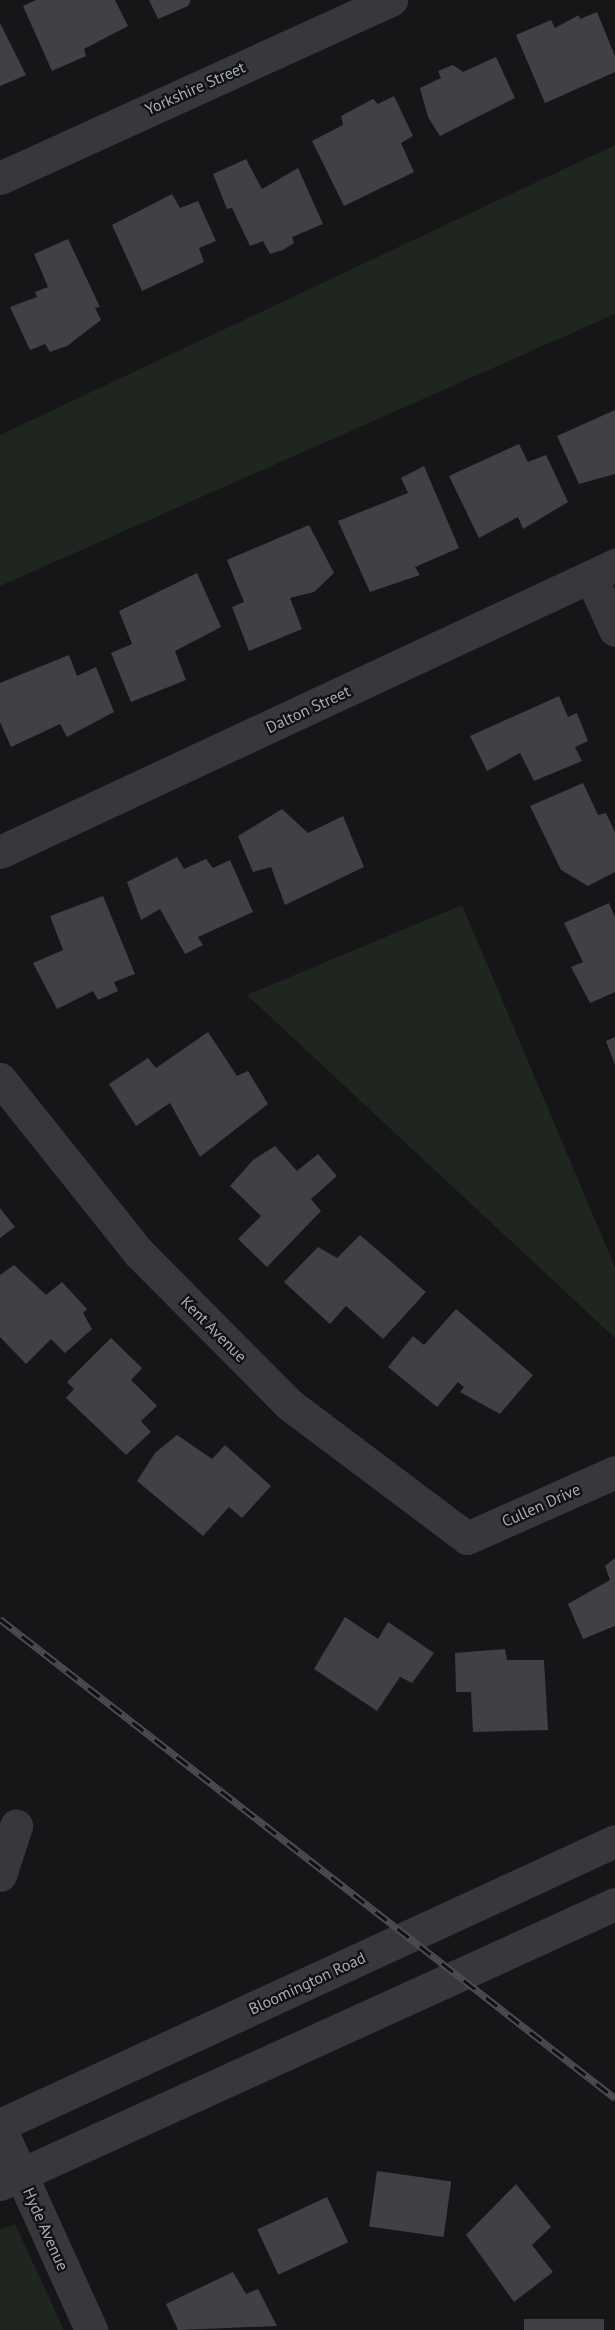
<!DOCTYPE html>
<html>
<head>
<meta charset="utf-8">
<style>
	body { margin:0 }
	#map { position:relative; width:615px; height:2330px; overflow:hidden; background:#161618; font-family:"PT Sans",sans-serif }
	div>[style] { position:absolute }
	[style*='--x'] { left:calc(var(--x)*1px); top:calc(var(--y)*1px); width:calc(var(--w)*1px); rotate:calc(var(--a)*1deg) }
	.green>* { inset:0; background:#1e261f }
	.building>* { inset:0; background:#404145; transform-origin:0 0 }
	.minor>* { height:33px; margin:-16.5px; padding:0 16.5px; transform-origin:16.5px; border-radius:16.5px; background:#37383d }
	.rail>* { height:7px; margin-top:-3.5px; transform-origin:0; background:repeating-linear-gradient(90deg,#111113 0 14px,#4a4c52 0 28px); box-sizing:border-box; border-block:2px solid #4a4c52 }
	span { translate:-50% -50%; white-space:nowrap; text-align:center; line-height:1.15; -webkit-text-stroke:4.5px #111113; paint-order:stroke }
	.street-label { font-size:16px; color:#a8adb8 }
</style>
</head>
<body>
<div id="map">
	<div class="green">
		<div style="clip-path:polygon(615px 145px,615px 314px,0 586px,0 435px)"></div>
		<div style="clip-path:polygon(462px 905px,615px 1267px,615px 1338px,247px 995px)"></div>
		<div style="clip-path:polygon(15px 2224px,64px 2330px,0 2330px,0 2230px)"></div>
	</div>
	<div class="building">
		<div style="clip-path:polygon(36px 0,115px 0,128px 26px,84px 49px,86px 56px,52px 71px,23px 6px)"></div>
		<div style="clip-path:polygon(149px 0,191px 0,188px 6px,158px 19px)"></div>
		<div style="clip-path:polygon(597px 12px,615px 56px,615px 72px,545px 103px,516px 35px,551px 20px,555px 28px,579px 15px,580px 19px)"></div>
		<div style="clip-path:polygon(0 23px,26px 75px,0 86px)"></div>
		<div style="clip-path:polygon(496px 57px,515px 98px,440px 136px,428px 117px,420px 88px,441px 78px,438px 71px,453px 65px,463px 72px)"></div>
		<div style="clip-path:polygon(394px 96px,413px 136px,401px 143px,414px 172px,344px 206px,312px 141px,343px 125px,341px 116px,373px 99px,378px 104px)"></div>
		<div style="clip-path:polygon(246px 159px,262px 189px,298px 168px,323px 224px,292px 237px,294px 243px,283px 250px,270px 254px,263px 241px,250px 246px,232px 208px,227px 209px,213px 174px)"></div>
		<div style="clip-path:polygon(172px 194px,180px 208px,198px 201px,216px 241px,199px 248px,204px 262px,142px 291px,112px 225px)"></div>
		<div style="clip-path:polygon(68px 239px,100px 307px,95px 308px,101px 320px,67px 346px,50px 352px,45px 344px,30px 350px,10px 307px,37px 297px,35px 292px,48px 287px,34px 254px)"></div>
		<div style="clip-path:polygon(615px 410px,615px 474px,579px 484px,557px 436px)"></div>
		<div style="clip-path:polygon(519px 444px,528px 462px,546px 455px,568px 502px,523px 529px,518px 517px,479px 538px,449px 476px)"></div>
		<div style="clip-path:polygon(424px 466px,459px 548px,415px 567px,420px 575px,370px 592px,338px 521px,408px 493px,401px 478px)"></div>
		<div style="clip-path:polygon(309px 525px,334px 573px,314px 592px,290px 598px,302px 629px,249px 651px,232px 607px,244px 602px,227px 560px)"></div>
		<div style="clip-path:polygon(197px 573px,221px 627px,175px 651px,186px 680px,131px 702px,111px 653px,132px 644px,119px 611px)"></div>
		<div style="clip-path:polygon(69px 655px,77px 676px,96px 667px,114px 712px,67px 737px,60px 724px,11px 747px,0 722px,0 683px)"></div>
		<div style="clip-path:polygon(559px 696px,568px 717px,577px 713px,588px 741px,575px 747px,582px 761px,534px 781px,520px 753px,487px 771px,470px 736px)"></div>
		<div style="clip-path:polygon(583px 783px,598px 815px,606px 813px,615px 832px,615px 872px,588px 886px,561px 870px,530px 806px)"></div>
		<div style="clip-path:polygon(282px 809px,308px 833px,343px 816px,364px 867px,285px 905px,271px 867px,253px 872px,238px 836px)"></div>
		<div style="clip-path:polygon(177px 857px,184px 869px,206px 859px,213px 868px,230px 860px,253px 912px,198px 937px,203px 945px,185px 954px,160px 909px,141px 920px,127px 882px)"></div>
		<div style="clip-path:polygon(103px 896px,135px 974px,114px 982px,118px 991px,98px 1000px,93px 991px,57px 1009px,33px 963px,63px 950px,50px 916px)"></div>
		<div style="clip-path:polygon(609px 903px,615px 917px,615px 992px,590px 1003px,571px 967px,583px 962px,564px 923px)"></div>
		<div style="clip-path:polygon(208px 1032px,237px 1076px,248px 1071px,268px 1104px,200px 1157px,170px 1103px,136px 1126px,109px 1084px,148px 1058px,156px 1068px)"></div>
		<div style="clip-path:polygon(615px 1037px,615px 1065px,606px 1041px)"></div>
		<div style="clip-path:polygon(275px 1146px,297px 1171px,318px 1154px,337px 1176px,311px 1199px,321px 1211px,267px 1267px,238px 1239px,261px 1216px,230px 1186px,253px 1160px)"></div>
		<div style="clip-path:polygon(0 1208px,15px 1227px,0 1238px)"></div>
		<div style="clip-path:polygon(360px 1235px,426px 1292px,383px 1339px,346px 1306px,330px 1324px,284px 1282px,318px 1247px,337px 1258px)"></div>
		<div style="clip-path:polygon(14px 1265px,46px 1295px,62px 1282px,87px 1309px,83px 1313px,92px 1329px,65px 1353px,51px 1339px,26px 1364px,0 1337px,0 1275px)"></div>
		<div style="clip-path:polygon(456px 1309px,533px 1375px,500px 1414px,460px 1392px,464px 1387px,458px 1382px,437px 1407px,388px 1367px,413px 1336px,424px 1345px)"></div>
		<div style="clip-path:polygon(111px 1338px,142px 1368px,131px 1380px,157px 1406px,141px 1421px,151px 1432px,126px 1455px,66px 1398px,74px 1389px,67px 1382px)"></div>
		<div style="clip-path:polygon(177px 1435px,212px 1459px,225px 1445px,271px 1486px,242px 1518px,229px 1507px,203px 1536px,137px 1481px,155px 1453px)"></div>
		<div style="clip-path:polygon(615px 1558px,615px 1626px,583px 1639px,568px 1604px,610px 1580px,605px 1566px)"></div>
		<div style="clip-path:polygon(345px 1617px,378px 1639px,388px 1622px,434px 1653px,412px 1683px,400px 1677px,377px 1711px,314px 1669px)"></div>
		<div style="clip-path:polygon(505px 1649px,507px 1660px,544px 1660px,548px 1730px,473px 1732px,471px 1692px,456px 1692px,455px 1653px)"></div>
		<div style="left:377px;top:2171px;width:75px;height:56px;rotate:8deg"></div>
		<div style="clip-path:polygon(516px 2184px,551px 2227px,532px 2245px,553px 2272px,514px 2302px,466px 2235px)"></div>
		<div style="left:327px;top:2197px;width:50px;height:77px;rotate:65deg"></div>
		<div style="clip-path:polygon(233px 2272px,246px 2294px,258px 2289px,277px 2326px,178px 2330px,166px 2304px)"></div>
		<div style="left:524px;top:2319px;width:80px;height:11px"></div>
	</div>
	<div class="minor">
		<div style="--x:0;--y:178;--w:430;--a:-24.5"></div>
		<div style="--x:591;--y:577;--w:58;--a:65.6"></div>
		<div style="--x:0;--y:852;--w:679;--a:-25.02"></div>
		<div style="--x:0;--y:1079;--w:223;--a:51.4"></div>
		<div style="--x:139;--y:1253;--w:214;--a:45.2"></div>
		<div style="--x:290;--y:1405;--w:221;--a:36.9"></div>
		<div style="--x:467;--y:1538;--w:162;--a:-24"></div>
		<div style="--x:0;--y:1875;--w:52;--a:-71.9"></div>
		<div style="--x:0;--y:2125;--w:677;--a:-24.79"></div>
		<div style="--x:0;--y:2128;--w:222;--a:65.7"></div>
		<div style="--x:0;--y:2184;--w:676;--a:-24.48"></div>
	</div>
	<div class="rail">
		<div style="--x:0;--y:1619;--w:780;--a:37.91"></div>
	</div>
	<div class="street-label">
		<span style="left:195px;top:88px;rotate:-24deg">Yorkshire Street</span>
		<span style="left:308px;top:709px;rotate:-25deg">Dalton Street</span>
		<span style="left:214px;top:1329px;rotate:45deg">Kent Avenue</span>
		<span style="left:541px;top:1505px;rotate:-24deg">Cullen Drive</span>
		<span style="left:307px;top:1983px;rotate:-25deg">Bloomington Road</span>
		<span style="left:46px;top:2229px;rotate:66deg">Hyde Avenue</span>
	</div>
</div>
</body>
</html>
